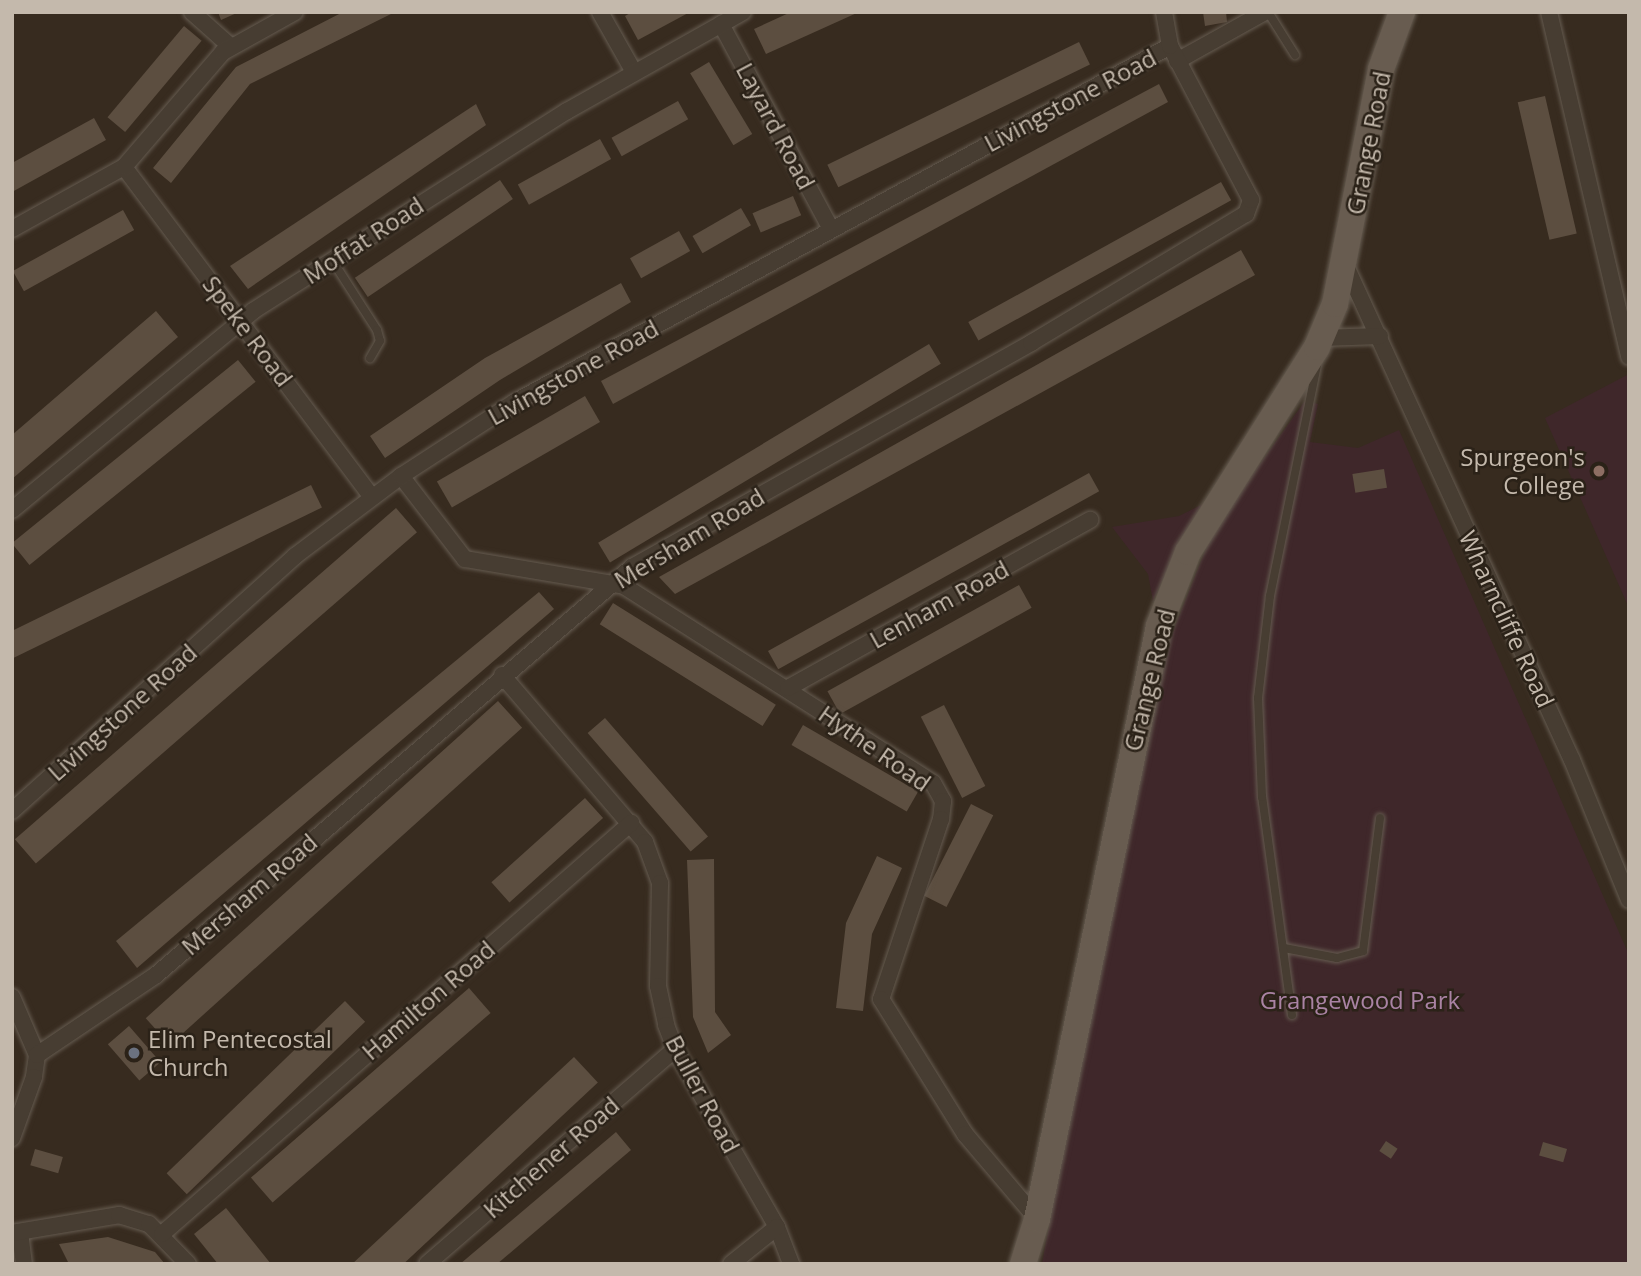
<!DOCTYPE html>
<html>
<head>
<meta charset="utf-8">
<style>
	body { margin:0 }
	#map { position:relative; width:1641px; height:1276px; overflow:hidden; background:#372b1f; font-family:"Open Sans",sans-serif }
	div>[style] { position:absolute }
	[style*='--x'] { left:calc(var(--x)*1px); top:calc(var(--y)*1px); width:calc(var(--w)*1px); rotate:calc(var(--a)*1deg) }
	.green>* { inset:0; background:#3f272a }
	.building>* { inset:0; background:#5c4e40; transform-origin:0 0 }
	.roads { filter:drop-shadow(0 0 2px #655b50) drop-shadow(0 0 2px #655b50) }
	.lane>* { height:8px; margin:-4px; padding:0 4px; transform-origin:4px; border-radius:4px; background:#473d32 }
	.street>* { height:16px; margin:-8px; padding:0 8px; transform-origin:8px; border-radius:8px; background:#473d32 }
	.primary>* { height:26px; margin:-13px; padding:0 13px; transform-origin:13px; border-radius:13px; background:#685c50 }
	.dots>* { width:19px; height:19px; translate:-50% -50%; box-sizing:border-box; border:4px solid #2b2218; border-radius:50% }
	span { translate:-50% -50%; white-space:nowrap; text-align:center; line-height:1.15; -webkit-text-stroke:5px #2b2218; paint-order:stroke }
	.street-label { font-size:24px; color:#c4b9ac }
	.poi-label { font-size:24px; color:#c4b9ac }
	.right { translate:-100% -50%; text-align:right }
	.left { translate:0 -50%; text-align:left }
	.park-label { font-size:24px; color:#aa83a4 }
	.frame { position:absolute; inset:0; border:14px solid #c4b9ac; pointer-events:none }
</style>
</head>
<body>
<div id="map">
	<div class="green">
		<div style="clip-path:polygon(1629px 374px,1629px 608px,1545px 418px)"></div>
		<div style="clip-path:polygon(1305px 401px,1318px 404px,1310px 442px,1358px 448px,1399px 430px,1629px 955px,1629px 1264px,1042px 1264px,1144px 704px,1215px 526px)"></div>
		<div style="clip-path:polygon(1211px 500px,1178px 548px,1153px 601px,1148px 574px,1112px 527px,1179px 516px)"></div>
	</div>
	<div class="building">
		<div style="clip-path:polygon(218px 12px,239px 12px,221px 20px)"></div>
		<div style="clip-path:polygon(343px 12px,395px 12px,250px 84px,171px 183px,153px 168px,236px 67px)"></div>
		<div style="clip-path:polygon(632px 12px,690px 12px,638px 40px,625px 16px)"></div>
		<div style="clip-path:polygon(791px 12px,859px 12px,766px 54px,754px 29px)"></div>
		<div style="clip-path:polygon(1203px 12px,1226px 12px,1227px 22px,1205px 26px)"></div>
		<div style="left:184px;top:26px;width:23px;height:119px;rotate:40deg"></div>
		<div style="left:1079px;top:42px;width:25px;height:280px;rotate:64deg"></div>
		<div style="left:709px;top:62px;width:84px;height:22px;rotate:59deg"></div>
		<div style="clip-path:polygon(1159px 84px,1168px 102px,613px 404px,601px 381px)"></div>
		<div style="left:1545px;top:96px;width:141px;height:28px;rotate:77deg"></div>
		<div style="left:678px;top:101px;width:21px;height:76px;rotate:61deg"></div>
		<div style="clip-path:polygon(476px 104px,486px 125px,248px 289px,230px 266px)"></div>
		<div style="clip-path:polygon(94px 118px,106px 140px,12px 192px,12px 163px)"></div>
		<div style="left:600px;top:139px;width:23px;height:94px;rotate:61deg"></div>
		<div style="left:500px;top:180px;width:23px;height:175px;rotate:56deg"></div>
		<div style="left:1221px;top:182px;width:21px;height:289px;rotate:61deg"></div>
		<div style="left:793px;top:196px;width:21px;height:44px;rotate:67deg"></div>
		<div style="left:741px;top:208px;width:20px;height:56px;rotate:60deg"></div>
		<div style="left:123px;top:210px;width:23px;height:126px;rotate:61deg"></div>
		<div style="left:679px;top:231px;width:23px;height:56px;rotate:61deg"></div>
		<div style="clip-path:polygon(1241px 250px,1255px 275px,675px 594px,659px 577px)"></div>
		<div style="clip-path:polygon(621px 283px,631px 302px,500px 380px,385px 458px,370px 436px,485px 358px)"></div>
		<div style="clip-path:polygon(156px 311px,178px 337px,12px 479px,12px 435px)"></div>
		<div style="left:929px;top:344px;width:23px;height:386px;rotate:59deg"></div>
		<div style="left:238px;top:360px;width:28px;height:291px;rotate:51deg"></div>
		<div style="left:585px;top:396px;width:30px;height:171px;rotate:60deg"></div>
		<div style="left:1384px;top:469px;width:19px;height:32px;rotate:81deg"></div>
		<div style="left:1089px;top:473px;width:21px;height:367px;rotate:61deg"></div>
		<div style="left:311px;top:485px;width:25px;height:396px;rotate:64deg"></div>
		<div style="left:396px;top:508px;width:32px;height:505px;rotate:49deg"></div>
		<div style="left:1019px;top:585px;width:26px;height:219px;rotate:61deg"></div>
		<div style="clip-path:polygon(539px 592px,554px 609px,137px 968px,116px 941px)"></div>
		<div style="left:613px;top:603px;width:192px;height:25px;rotate:32deg"></div>
		<div style="left:498px;top:701px;width:36px;height:474px;rotate:48deg"></div>
		<div style="left:944px;top:705px;width:91px;height:26px;rotate:63deg"></div>
		<div style="left:605px;top:718px;width:157px;height:23px;rotate:49deg"></div>
		<div style="left:803px;top:725px;width:133px;height:23px;rotate:30deg"></div>
		<div style="left:585px;top:798px;width:27px;height:126px;rotate:48deg"></div>
		<div style="left:971px;top:804px;width:25px;height:103px;rotate:27deg"></div>
		<div style="clip-path:polygon(877px 856px,902px 868px,872px 934px,863px 1011px,836px 1008px,846px 923px)"></div>
		<div style="clip-path:polygon(714px 859px,715px 1012px,731px 1035px,708px 1053px,693px 1017px,687px 860px)"></div>
		<div style="left:469px;top:988px;width:33px;height:289px;rotate:49deg"></div>
		<div style="left:345px;top:1001px;width:29px;height:248px;rotate:46deg"></div>
		<div style="left:129px;top:1026px;width:48px;height:28px;rotate:49deg"></div>
		<div style="left:574px;top:1057px;width:35px;height:310px;rotate:47deg"></div>
		<div style="clip-path:polygon(616px 1132px,631px 1150px,497px 1264px,460px 1264px)"></div>
		<div style="left:1386px;top:1141px;width:14px;height:12px;rotate:34deg"></div>
		<div style="left:1543px;top:1142px;width:25px;height:14px;rotate:16deg"></div>
		<div style="left:35px;top:1149px;width:29px;height:17px;rotate:16deg"></div>
		<div style="clip-path:polygon(226px 1208px,271px 1264px,218px 1264px,194px 1234px)"></div>
		<div style="clip-path:polygon(108px 1237px,155px 1252px,165px 1264px,69px 1264px,59px 1244px)"></div>
	</div>
	<div class="roads">
		<div class="lane">
			<div style="--x:1268;--y:12;--w:51;--a:57.9"></div>
			<div style="--x:332;--y:260;--w:83;--a:57.3"></div>
			<div style="--x:377;--y:330;--w:11;--a:75"></div>
			<div style="--x:380;--y:341;--w:20;--a:120"></div>
			<div style="--x:1284;--y:948;--w:54;--a:10.7"></div>
			<div style="--x:1337;--y:958;--w:27;--a:-15"></div>
			<div style="--x:1363;--y:951;--w:134;--a:-82.7"></div>
			<div style="--x:1292;--y:1015;--w:220;--a:-97.8"></div>
			<div style="--x:1262;--y:797;--w:99;--a:-92.3"></div>
			<div style="--x:1258;--y:698;--w:103;--a:-83.3"></div>
			<div style="--x:1270;--y:596;--w:237;--a:-78.5"></div>
		</div>
		<div class="street">
			<div style="--x:192;--y:12;--w:51;--a:41.8"></div>
			<div style="--x:600;--y:12;--w:69;--a:60.5"></div>
			<div style="--x:1549;--y:12;--w:354;--a:76.9"></div>
			<div style="--x:721;--y:24;--w:233;--a:61.8"></div>
			<div style="--x:1177;--y:61;--w:101;--a:-29.1"></div>
			<div style="--x:124;--y:167;--w:411;--a:53.1"></div>
			<div style="--x:12;--y:229;--w:128;--a:-29"></div>
			<div style="--x:124;--y:167;--w:152;--a:-49.3"></div>
			<div style="--x:223;--y:52;--w:82;--a:-29.1"></div>
			<div style="--x:1345;--y:264;--w:545;--a:65.41"></div>
			<div style="--x:1572;--y:760;--w:151;--a:67.8"></div>
			<div style="--x:1321;--y:338;--w:59;--a:-1.9"></div>
			<div style="--x:401;--y:476;--w:105;--a:52.4"></div>
			<div style="--x:465;--y:559;--w:161;--a:9.6"></div>
			<div style="--x:624;--y:586;--w:366;--a:32.5"></div>
			<div style="--x:933;--y:783;--w:21;--a:61"></div>
			<div style="--x:943;--y:801;--w:18;--a:96"></div>
			<div style="--x:941;--y:819;--w:190;--a:108.4"></div>
			<div style="--x:881;--y:999;--w:159;--a:58.1"></div>
			<div style="--x:965;--y:1134;--w:111;--a:49.7"></div>
			<div style="--x:12;--y:510;--w:313;--a:-39.5"></div>
			<div style="--x:253;--y:311;--w:372;--a:-32.5"></div>
			<div style="--x:567;--y:111;--w:202;--a:-29.4"></div>
			<div style="--x:502;--y:675;--w:220;--a:49.4"></div>
			<div style="--x:645;--y:842;--w:44;--a:69.9"></div>
			<div style="--x:660;--y:883;--w:103;--a:91.1"></div>
			<div style="--x:658;--y:986;--w:40;--a:78"></div>
			<div style="--x:666;--y:1025;--w:26;--a:69"></div>
			<div style="--x:675;--y:1049;--w:205;--a:60.2"></div>
			<div style="--x:777;--y:1227;--w:40;--a:69"></div>
			<div style="--x:788;--y:688;--w:346;--a:-29.1"></div>
			<div style="--x:12;--y:811;--w:381;--a:-42"></div>
			<div style="--x:295;--y:556;--w:133;--a:-37"></div>
			<div style="--x:401;--y:476;--w:136;--a:-33"></div>
			<div style="--x:515;--y:402;--w:745;--a:-28.52"></div>
			<div style="--x:12;--y:997;--w:63;--a:66.7"></div>
			<div style="--x:37;--y:1055;--w:22;--a:98"></div>
			<div style="--x:34;--y:1077;--w:65;--a:109.8"></div>
			<div style="--x:37;--y:1055;--w:143;--a:-33.9"></div>
			<div style="--x:156;--y:975;--w:627;--a:-40.6"></div>
			<div style="--x:632;--y:567;--w:458;--a:-29.3"></div>
			<div style="--x:1031;--y:343;--w:251;--a:-31"></div>
			<div style="--x:1246;--y:214;--w:15;--a:-70"></div>
			<div style="--x:1251;--y:200;--w:174;--a:-117.7"></div>
			<div style="--x:1170;--y:46;--w:35;--a:-100"></div>
			<div style="--x:20;--y:1232;--w:32;--a:83"></div>
			<div style="--x:12;--y:1233;--w:109;--a:-9.5"></div>
			<div style="--x:119;--y:1215;--w:31;--a:17"></div>
			<div style="--x:149;--y:1224;--w:56;--a:45.7"></div>
			<div style="--x:162;--y:1234;--w:624;--a:-41.23"></div>
			<div style="--x:427;--y:1264;--w:328;--a:-40.9"></div>
			<div style="--x:731;--y:1264;--w:59;--a:-38.8"></div>
		</div>
		<div class="primary">
			<div style="--x:1023;--y:1264;--w:47;--a:-72.7"></div>
			<div style="--x:1037;--y:1219;--w:605;--a:-78.37"></div>
			<div style="--x:1159;--y:626;--w:79;--a:-68.6"></div>
			<div style="--x:1188;--y:552;--w:242;--a:-57.8"></div>
			<div style="--x:1317;--y:347;--w:47;--a:-67.3"></div>
			<div style="--x:1335;--y:304;--w:239;--a:-78.9"></div>
			<div style="--x:1381;--y:69;--w:61;--a:-69.8"></div>
		</div>
	</div>
	<div class="dots">
		<div style="left:1599px;top:471px;background:#8d6e63"></div>
		<div style="left:134px;top:1053px;background:#6b7280"></div>
	</div>
	<div class="street-label">
		<span style="left:1070px;top:100px;rotate:-28deg">Livingstone Road</span>
		<span style="left:776px;top:126px;rotate:62deg">Layard Road</span>
		<span style="left:1368px;top:143px;rotate:-79deg">Grange Road</span>
		<span style="left:363px;top:240px;rotate:-33deg">Moffat Road</span>
		<span style="left:248px;top:331px;rotate:53deg">Speke Road</span>
		<span style="left:573px;top:372px;rotate:-29deg">Livingstone Road</span>
		<span style="left:689px;top:538px;rotate:-31deg">Mersham Road</span>
		<span style="left:939px;top:604px;rotate:-29deg">Lenham Road</span>
		<span style="left:1507px;top:619px;rotate:65deg">Wharncliffe Road</span>
		<span style="left:1149px;top:680px;rotate:-76deg">Grange Road</span>
		<span style="left:122px;top:712px;rotate:-42deg">Livingstone Road</span>
		<span style="left:875px;top:748px;rotate:35deg">Hythe Road</span>
		<span style="left:249px;top:894px;rotate:-41deg">Mersham Road</span>
		<span style="left:428px;top:1000px;rotate:-41deg">Hamilton Road</span>
		<span style="left:703px;top:1094px;rotate:62deg">Buller Road</span>
		<span style="left:551px;top:1157px;rotate:-41deg">Kitchener Road</span>
	</div>
	<div class="poi-label">
		<span class="right" style="left:1585px;top:471px">Spurgeon's<br>College</span>
		<span class="left" style="left:148px;top:1053px">Elim Pentecostal<br>Church</span>
	</div>
	<div class="park-label">
		<span style="left:1360px;top:1000px">Grangewood Park</span>
	</div>
	<div class="frame"></div>
</div>
</body>
</html>
